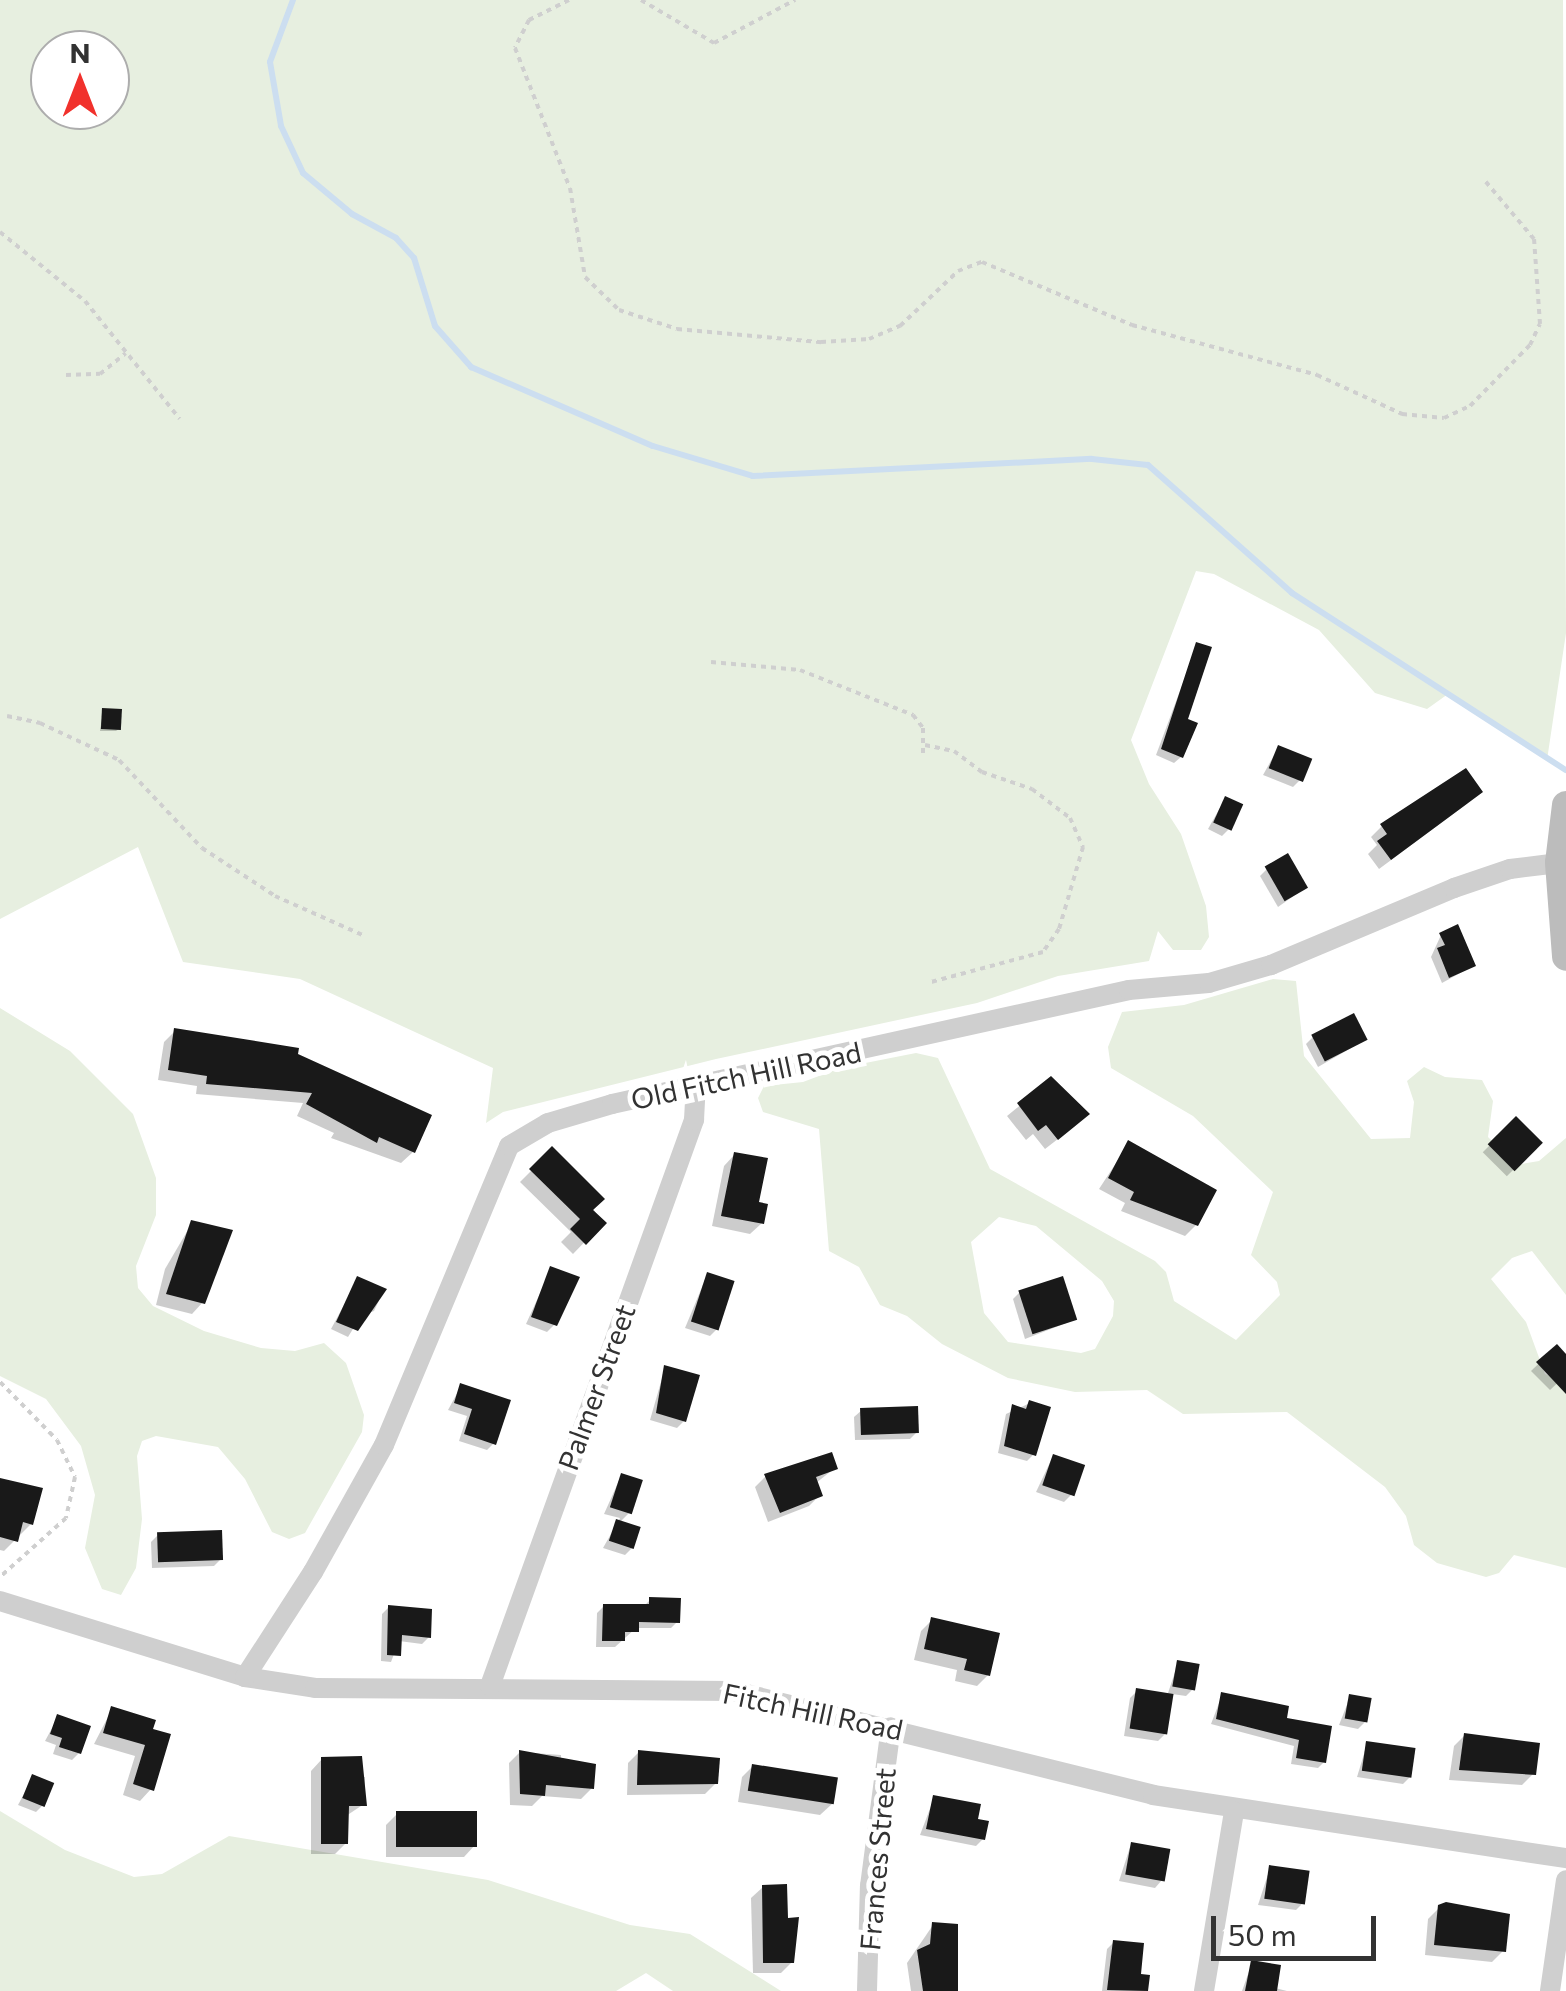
<!DOCTYPE html>
<html>
<head>
<meta charset="utf-8">
<style>
	body { margin:0 }
	#map { position:relative; width:1566px; height:1991px; overflow:hidden; background:#fff; font-family:Commissioner,sans-serif }
	div>[style] { position:absolute }
	[style*='--x'] { left:calc(var(--x)*1px); top:calc(var(--y)*1px); width:calc(var(--w)*1px); rotate:calc(var(--a)*1deg) }
	.green>* { inset:0; background:#e7efe0 }
	.shadow>* { inset:0; background:#0003; transform-origin:0 0 }
	.stream>* { height:6px; margin:-3px; padding:0 3px; transform-origin:3px; border-radius:3px; background:#ccdef0 }
	.building>* { inset:0; background:#191919; transform-origin:0 0 }
	.path>* { height:4px; margin-top:-2px; transform-origin:0; background:repeating-linear-gradient(90deg,#cfcfcf 0 5px,transparent 0 10px) }
	.minor>* { height:20px; margin:-10px; padding:0 10px; transform-origin:10px; border-radius:10px; background:#cfcfcf }
	.secondary>* { height:28px; margin:-14px; padding:0 14px; transform-origin:14px; border-radius:14px; background:#bcbcbc }
	span { translate:-50% -50%; white-space:nowrap; text-align:center; line-height:1.15; -webkit-text-stroke:10px #fff; paint-order:stroke }
	.street-label { font-size:28px; color:#323232 }
	.north { position:absolute; left:30px; top:30px; width:100px; height:100px; box-sizing:border-box; background:#fff; border:2px solid #adadad; border-radius:50%; rotate:0deg; font-size:28px; font-weight:700; line-height:40px; text-align:center; color:#323232 }
	.north::after { content:''; display:block; margin:auto; width:35px; height:45px; background:#f1312c; clip-path:polygon(50% 0,100% 100%,50% 72%,0 100%) }
	.scale { position:absolute; left:1211px; top:1916px; width:165px; height:45px; box-sizing:border-box; border:5px solid #323232; border-top:0; padding-left:12px; font-size:30px; line-height:35px; white-space:nowrap; color:#323232; -webkit-text-stroke:8px #fff; paint-order:stroke }
</style>
</head>
<body>
<div id="map">
	<div class="green">
		<div style="clip-path:polygon(evenodd,0 0,1563px 0,1566px 633px,1547px 760px,1448px 694px,1427px 709px,1375px 693px,1319px 630px,1214px 574px,1196px 571px,1131px 740px,1149px 784px,1181px 834px,1206px 906px,1209px 937px,1201px 950px,1173px 950px,1158px 931px,1149px 961px,1058px 976px,977px 1003px,716px 1059px,503px 1112px,486px 1123px,493px 1068px,300px 979px,183px 962px,138px 847px,0 919px,0 0,50px 50px,110px 50px,110px 110px,50px 110px,50px 50px)"></div>
		<div style="clip-path:polygon(evenodd,1273px 979px,1296px 981px,1304px 1056px,1371px 1139px,1410px 1138px,1414px 1102px,1407px 1081px,1424px 1067px,1445px 1077px,1482px 1080px,1493px 1101px,1488px 1137px,1516px 1165px,1539px 1161px,1566px 1138px,1566px 1295px,1532px 1251px,1512px 1258px,1491px 1279px,1526px 1322px,1545px 1374px,1566px 1383px,1566px 1568px,1514px 1555px,1499px 1573px,1486px 1577px,1437px 1563px,1414px 1545px,1406px 1516px,1385px 1487px,1287px 1412px,1183px 1414px,1147px 1390px,1075px 1392px,1008px 1378px,942px 1344px,907px 1316px,880px 1305px,859px 1267px,829px 1251px,819px 1129px,763px 1112px,758px 1098px,764px 1086px,803px 1082px,840px 1068px,916px 1053px,938px 1058px,990px 1169px,1155px 1261px,1166px 1272px,1174px 1301px,1236px 1340px,1280px 1295px,1277px 1282px,1251px 1255px,1273px 1192px,1193px 1116px,1111px 1068px,1108px 1047px,1122px 1012px,1184px 1005px,1273px 979px,999px 1217px,1036px 1226px,1102px 1281px,1114px 1301px,1113px 1316px,1095px 1349px,1081px 1353px,1008px 1342px,984px 1313px,971px 1242px,999px 1217px)"></div>
		<div style="clip-path:polygon(0 1008px,70px 1051px,133px 1114px,156px 1178px,156px 1215px,136px 1266px,138px 1288px,153px 1306px,204px 1331px,261px 1348px,295px 1351px,324px 1343px,346px 1363px,364px 1415px,362px 1432px,305px 1533px,289px 1539px,272px 1532px,245px 1479px,218px 1447px,156px 1436px,142px 1441px,137px 1456px,142px 1519px,136px 1568px,121px 1595px,102px 1589px,85px 1548px,95px 1495px,81px 1446px,46px 1399px,0 1376px)"></div>
		<div style="clip-path:polygon(0 1811px,65px 1850px,134px 1877px,162px 1874px,229px 1836px,488px 1880px,630px 1925px,690px 1934px,781px 1991px,673px 1991px,646px 1973px,616px 1991px,0 1991px)"></div>
	</div>
	<div class="shadow">
		<div style="clip-path:polygon(1197px 645px,1181px 757px,1174px 763px,1156px 755px)"></div>
		<div style="clip-path:polygon(103px 711px,119px 729px,116px 731px,100px 731px)"></div>
		<div style="clip-path:polygon(1278px 748px,1300px 780px,1293px 787px,1263px 775px)"></div>
		<div style="clip-path:polygon(1225px 799px,1229px 829px,1222px 836px,1208px 829px)"></div>
		<div style="clip-path:polygon(1468px 803px,1379px 869px,1368px 854px,1377px 845px,1371px 837px,1382px 826px)"></div>
		<div style="clip-path:polygon(1267px 869px,1305px 888px,1278px 907px,1260px 876px)"></div>
		<div style="clip-path:polygon(1441px 935px,1473px 966px,1442px 983px,1431px 957px)"></div>
		<div style="clip-path:polygon(175px 1031px,295px 1056px,413px 1152px,401px 1163px,331px 1138px,334px 1133px,297px 1116px,303px 1103px,196px 1094px,197px 1086px,158px 1080px,164px 1042px)"></div>
		<div style="clip-path:polygon(1313px 1037px,1365px 1040px,1318px 1067px,1306px 1044px)"></div>
		<div style="clip-path:polygon(1051px 1080px,1076px 1125px,1045px 1149px,1033px 1134px,1026px 1140px,1007px 1116px)"></div>
		<div style="left:1516px;top:1119px;width:34px;height:47px;rotate:45deg"></div>
		<div style="clip-path:polygon(1129px 1143px,1196px 1225px,1185px 1236px,1121px 1211px,1125px 1203px,1099px 1189px)"></div>
		<div style="clip-path:polygon(552px 1150px,603px 1223px,573px 1254px,561px 1242px,571px 1232px,520px 1182px)"></div>
		<div style="clip-path:polygon(735px 1154px,762px 1223px,750px 1234px,712px 1226px,724px 1166px)"></div>
		<div style="clip-path:polygon(192px 1223px,203px 1302px,192px 1314px,156px 1305px,165px 1269px)"></div>
		<div style="clip-path:polygon(551px 1269px,554px 1325px,547px 1332px,526px 1324px)"></div>
		<div style="clip-path:polygon(707px 1275px,717px 1329px,710px 1336px,685px 1328px)"></div>
		<div style="clip-path:polygon(358px 1279px,384px 1290px,374px 1311px,361px 1316px,348px 1337px,331px 1329px)"></div>
		<div style="clip-path:polygon(1020px 1292px,1074px 1320px,1025px 1339px,1013px 1299px)"></div>
		<div style="clip-path:polygon(1556px 1347px,1566px 1358px,1566px 1375px,1550px 1390px,1531px 1371px)"></div>
		<div style="clip-path:polygon(665px 1368px,684px 1421px,677px 1428px,650px 1420px)"></div>
		<div style="clip-path:polygon(461px 1386px,494px 1443px,487px 1450px,459px 1441px,467px 1416px,448px 1410px)"></div>
		<div style="clip-path:polygon(1030px 1403px,1034px 1454px,1027px 1461px,998px 1453px,1006px 1414px)"></div>
		<div style="clip-path:polygon(862px 1410px,917px 1432px,910px 1439px,855px 1440px,854px 1417px)"></div>
		<div style="clip-path:polygon(1053px 1456px,1071px 1495px,1064px 1502px,1036px 1492px)"></div>
		<div style="clip-path:polygon(835px 1468px,816px 1483px,820px 1495px,809px 1506px,768px 1522px,755px 1487px,766px 1476px)"></div>
		<div style="clip-path:polygon(621px 1476px,630px 1512px,619px 1523px,632px 1548px,625px 1555px,603px 1548px,620px 1518px,604px 1514px)"></div>
		<div style="clip-path:polygon(0 1481px,31px 1524px,4px 1551px,0 1550px)"></div>
		<div style="clip-path:polygon(158px 1535px,221px 1559px,214px 1566px,152px 1568px,151px 1542px)"></div>
		<div style="clip-path:polygon(650px 1600px,678px 1621px,671px 1628px,636px 1628px,615px 1647px,596px 1647px,597px 1613px,604px 1606px,643px 1607px)"></div>
		<div style="clip-path:polygon(389px 1607px,429px 1637px,422px 1644px,399px 1641px,391px 1662px,381px 1661px,382px 1614px)"></div>
		<div style="clip-path:polygon(932px 1620px,988px 1675px,977px 1686px,955px 1681px,957px 1670px,914px 1660px,921px 1631px)"></div>
		<div style="clip-path:polygon(1178px 1663px,1193px 1689px,1186px 1696px,1172px 1694px,1165px 1734px,1158px 1741px,1124px 1736px,1130px 1698px,1137px 1691px,1167px 1696px)"></div>
		<div style="clip-path:polygon(1222px 1695px,1284px 1721px,1324px 1762px,1318px 1768px,1291px 1764px,1294px 1746px,1211px 1724px)"></div>
		<div style="clip-path:polygon(1350px 1697px,1365px 1722px,1358px 1729px,1339px 1725px)"></div>
		<div style="clip-path:polygon(112px 1709px,153px 1722px,151px 1789px,140px 1801px,123px 1795px,135px 1756px,94px 1744px)"></div>
		<div style="clip-path:polygon(58px 1717px,79px 1753px,72px 1760px,53px 1754px,56px 1745px,45px 1741px)"></div>
		<div style="clip-path:polygon(1465px 1735px,1533px 1774px,1522px 1785px,1449px 1780px,1454px 1746px)"></div>
		<div style="clip-path:polygon(1367px 1744px,1410px 1777px,1403px 1784px,1357px 1777px)"></div>
		<div style="clip-path:polygon(520px 1752px,561px 1755px,561px 1764px,592px 1788px,581px 1799px,542px 1796px,532px 1806px,510px 1805px,509px 1763px)"></div>
		<div style="clip-path:polygon(639px 1752px,716px 1783px,705px 1794px,627px 1795px,628px 1763px)"></div>
		<div style="clip-path:polygon(322px 1759px,365px 1777px,364px 1804px,346px 1816px,346px 1843px,335px 1854px,311px 1854px,311px 1771px)"></div>
		<div style="clip-path:polygon(753px 1766px,832px 1804px,820px 1815px,738px 1802px,742px 1777px)"></div>
		<div style="clip-path:polygon(33px 1777px,43px 1805px,36px 1812px,18px 1805px)"></div>
		<div style="clip-path:polygon(934px 1798px,975px 1821px,983px 1839px,976px 1846px,920px 1835px)"></div>
		<div style="clip-path:polygon(397px 1814px,475px 1845px,464px 1857px,386px 1857px,386px 1825px)"></div>
		<div style="clip-path:polygon(1131px 1844px,1162px 1880px,1155px 1888px,1119px 1881px)"></div>
		<div style="clip-path:polygon(1270px 1868px,1303px 1903px,1296px 1910px,1258px 1905px)"></div>
		<div style="clip-path:polygon(763px 1887px,792px 1962px,781px 1973px,753px 1973px,751px 1898px)"></div>
		<div style="clip-path:polygon(1439px 1908px,1503px 1951px,1492px 1962px,1425px 1955px,1428px 1919px)"></div>
		<div style="clip-path:polygon(933px 1925px,955px 1991px,911px 1991px,907px 1963px)"></div>
		<div style="clip-path:polygon(1114px 1942px,1138px 1976px,1147px 1977px,1145px 1991px,1102px 1991px,1107px 1949px)"></div>
		<div style="clip-path:polygon(1252px 1963px,1275px 1988px,1287px 1991px,1242px 1991px)"></div>
	</div>
	<div class="stream">
		<div style="--x:293;--y:0;--w:66;--a:110.4"></div>
		<div style="--x:270;--y:62;--w:65;--a:80.2"></div>
		<div style="--x:281;--y:126;--w:52;--a:64.9"></div>
		<div style="--x:303;--y:173;--w:64;--a:39.9"></div>
		<div style="--x:352;--y:214;--w:50;--a:28.6"></div>
		<div style="--x:396;--y:238;--w:27;--a:48"></div>
		<div style="--x:414;--y:258;--w:71;--a:72.8"></div>
		<div style="--x:435;--y:326;--w:55;--a:48.7"></div>
		<div style="--x:471;--y:367;--w:198;--a:23.5"></div>
		<div style="--x:653;--y:446;--w:104;--a:16.7"></div>
		<div style="--x:753;--y:476;--w:339;--a:-2.9"></div>
		<div style="--x:1092;--y:459;--w:56;--a:6.1"></div>
		<div style="--x:1148;--y:465;--w:193;--a:41.6"></div>
		<div style="--x:1292;--y:593;--w:326;--a:32.9"></div>
	</div>
	<div class="building">
		<div style="clip-path:polygon(1196px 642px,1212px 647px,1188px 719px,1198px 723px,1183px 758px,1161px 749px)"></div>
		<div style="left:102px;top:708px;width:20px;height:21px;rotate:3deg"></div>
		<div style="left:1278px;top:745px;width:37px;height:25px;rotate:22deg"></div>
		<div style="clip-path:polygon(1466px 768px,1483px 792px,1391px 860px,1377px 841px,1387px 834px,1380px 824px)"></div>
		<div style="left:1225px;top:796px;width:20px;height:29px;rotate:24deg"></div>
		<div style="left:1288px;top:853px;width:40px;height:27px;rotate:60deg"></div>
		<div style="clip-path:polygon(1458px 924px,1476px 966px,1449px 978px,1437px 948px,1445px 945px,1439px 933px)"></div>
		<div style="left:1354px;top:1013px;width:30px;height:48px;rotate:63deg"></div>
		<div style="clip-path:polygon(174px 1028px,299px 1048px,298px 1054px,432px 1115px,415px 1153px,379px 1137px,377px 1143px,306px 1104px,312px 1093px,206px 1084px,207px 1076px,168px 1070px)"></div>
		<div style="clip-path:polygon(1051px 1076px,1090px 1114px,1058px 1140px,1046px 1125px,1038px 1131px,1017px 1103px)"></div>
		<div style="left:1516px;top:1116px;width:38px;height:40px;rotate:45deg"></div>
		<div style="clip-path:polygon(1128px 1140px,1217px 1190px,1198px 1226px,1130px 1200px,1134px 1192px,1108px 1178px)"></div>
		<div style="clip-path:polygon(552px 1146px,605px 1199px,593px 1210px,607px 1223px,586px 1245px,570px 1229px,580px 1219px,529px 1169px)"></div>
		<div style="clip-path:polygon(734px 1152px,768px 1158px,759px 1202px,768px 1204px,764px 1224px,721px 1216px)"></div>
		<div style="clip-path:polygon(191px 1220px,233px 1230px,205px 1304px,166px 1294px)"></div>
		<div style="clip-path:polygon(550px 1266px,580px 1277px,557px 1326px,531px 1317px)"></div>
		<div style="left:707px;top:1272px;width:29px;height:52px;rotate:18deg"></div>
		<div style="clip-path:polygon(357px 1276px,387px 1289px,358px 1331px,336px 1322px)"></div>
		<div style="left:1063px;top:1276px;width:46px;height:47px;rotate:72deg"></div>
		<div style="clip-path:polygon(1557px 1344px,1566px 1354px,1566px 1394px,1536px 1362px)"></div>
		<div style="clip-path:polygon(664px 1365px,700px 1375px,686px 1422px,656px 1413px)"></div>
		<div style="clip-path:polygon(460px 1383px,511px 1400px,496px 1445px,464px 1434px,472px 1409px,454px 1403px)"></div>
		<div style="clip-path:polygon(1029px 1400px,1051px 1407px,1036px 1456px,1004px 1446px,1012px 1404px,1026px 1409px)"></div>
		<div style="left:918px;top:1406px;width:27px;height:58px;rotate:88deg"></div>
		<div style="clip-path:polygon(832px 1452px,838px 1469px,816px 1477px,823px 1496px,780px 1513px,764px 1474px)"></div>
		<div style="left:1053px;top:1454px;width:34px;height:33px;rotate:19deg"></div>
		<div style="left:621px;top:1473px;width:23px;height:36px;rotate:18deg"></div>
		<div style="clip-path:polygon(0 1478px,43px 1488px,33px 1525px,23px 1522px,18px 1542px,0 1537px)"></div>
		<div style="left:616px;top:1519px;width:26px;height:23px;rotate:18deg"></div>
		<div style="left:222px;top:1530px;width:30px;height:65px;rotate:88deg"></div>
		<div style="clip-path:polygon(649px 1597px,681px 1598px,680px 1623px,639px 1622px,639px 1632px,625px 1632px,625px 1641px,602px 1641px,603px 1604px,649px 1604px)"></div>
		<div style="clip-path:polygon(388px 1605px,432px 1609px,431px 1638px,402px 1635px,401px 1656px,387px 1655px)"></div>
		<div style="clip-path:polygon(931px 1617px,1000px 1633px,990px 1676px,964px 1670px,967px 1659px,924px 1649px)"></div>
		<div style="left:1177px;top:1660px;width:23px;height:27px;rotate:10deg"></div>
		<div style="left:1136px;top:1688px;width:38px;height:41px;rotate:9deg"></div>
		<div style="clip-path:polygon(1221px 1692px,1289px 1706px,1287px 1718px,1332px 1726px,1326px 1763px,1296px 1758px,1299px 1740px,1216px 1719px)"></div>
		<div style="left:1349px;top:1694px;width:23px;height:25px;rotate:10deg"></div>
		<div style="clip-path:polygon(111px 1706px,156px 1720px,153px 1729px,171px 1734px,154px 1791px,133px 1784px,145px 1745px,103px 1733px)"></div>
		<div style="clip-path:polygon(57px 1714px,91px 1726px,81px 1754px,59px 1747px,62px 1738px,50px 1734px)"></div>
		<div style="clip-path:polygon(1464px 1733px,1540px 1743px,1536px 1775px,1459px 1770px)"></div>
		<div style="left:1366px;top:1741px;width:50px;height:30px;rotate:8deg"></div>
		<div style="clip-path:polygon(519px 1750px,596px 1764px,594px 1789px,546px 1785px,545px 1796px,520px 1794px)"></div>
		<div style="clip-path:polygon(638px 1750px,720px 1758px,718px 1784px,637px 1785px)"></div>
		<div style="clip-path:polygon(362px 1756px,367px 1806px,349px 1806px,348px 1844px,321px 1844px,321px 1757px)"></div>
		<div style="left:752px;top:1764px;width:87px;height:27px;rotate:9deg"></div>
		<div style="left:32px;top:1774px;width:24px;height:26px;rotate:22deg"></div>
		<div style="clip-path:polygon(933px 1795px,981px 1804px,978px 1819px,989px 1821px,985px 1840px,926px 1829px)"></div>
		<div style="left:396px;top:1811px;width:81px;height:36px"></div>
		<div style="left:1131px;top:1842px;width:40px;height:33px;rotate:10deg"></div>
		<div style="left:1269px;top:1865px;width:41px;height:34px;rotate:8deg"></div>
		<div style="clip-path:polygon(787px 1884px,788px 1918px,799px 1917px,794px 1963px,763px 1963px,762px 1885px)"></div>
		<div style="clip-path:polygon(1446px 1902px,1510px 1914px,1506px 1952px,1434px 1945px,1438px 1905px)"></div>
		<div style="clip-path:polygon(932px 1922px,958px 1924px,958px 1991px,923px 1991px,917px 1950px,930px 1944px)"></div>
		<div style="clip-path:polygon(1113px 1940px,1144px 1943px,1141px 1974px,1150px 1975px,1148px 1991px,1107px 1990px)"></div>
		<div style="clip-path:polygon(1251px 1960px,1281px 1965px,1277px 1991px,1245px 1991px)"></div>
	</div>
	<div class="path">
		<div style="--x:569;--y:0;--w:45;--a:153.4"></div>
		<div style="--x:529;--y:20;--w:31;--a:117"></div>
		<div style="--x:515;--y:48;--w:150;--a:68.6"></div>
		<div style="--x:570;--y:188;--w:90;--a:80.4"></div>
		<div style="--x:585;--y:277;--w:47;--a:44.1"></div>
		<div style="--x:619;--y:310;--w:61;--a:18.1"></div>
		<div style="--x:677;--y:329;--w:145;--a:5.2"></div>
		<div style="--x:821;--y:342;--w:48;--a:-3.6"></div>
		<div style="--x:869;--y:339;--w:34;--a:-23"></div>
		<div style="--x:900;--y:326;--w:80;--a:-43.5"></div>
		<div style="--x:958;--y:271;--w:26;--a:-21"></div>
		<div style="--x:982;--y:262;--w:163;--a:22.8"></div>
		<div style="--x:1132;--y:325;--w:192;--a:15.1"></div>
		<div style="--x:1317;--y:375;--w:94;--a:24.6"></div>
		<div style="--x:1402;--y:414;--w:42;--a:5.4"></div>
		<div style="--x:1444;--y:418;--w:29;--a:-25"></div>
		<div style="--x:1470;--y:406;--w:86;--a:-45.5"></div>
		<div style="--x:1530;--y:345;--w:23;--a:-65"></div>
		<div style="--x:1540;--y:324;--w:85;--a:-94"></div>
		<div style="--x:1534;--y:239;--w:75;--a:-130.1"></div>
		<div style="--x:641;--y:0;--w:85;--a:30.5"></div>
		<div style="--x:714;--y:43;--w:92;--a:-28"></div>
		<div style="--x:0;--y:232;--w:109;--a:39.1"></div>
		<div style="--x:85;--y:301;--w:151;--a:51.2"></div>
		<div style="--x:66;--y:375;--w:34;--a:-2"></div>
		<div style="--x:100;--y:374;--w:33;--a:-39"></div>
		<div style="--x:711;--y:662;--w:89;--a:5.1"></div>
		<div style="--x:800;--y:670;--w:122;--a:21.7"></div>
		<div style="--x:913;--y:715;--w:16;--a:52"></div>
		<div style="--x:923;--y:728;--w:28;--a:90"></div>
		<div style="--x:7;--y:716;--w:34;--a:12"></div>
		<div style="--x:40;--y:723;--w:87;--a:25.1"></div>
		<div style="--x:119;--y:760;--w:121;--a:46.7"></div>
		<div style="--x:202;--y:848;--w:87;--a:33.3"></div>
		<div style="--x:275;--y:896;--w:98;--a:24"></div>
		<div style="--x:925;--y:745;--w:30;--a:12"></div>
		<div style="--x:954;--y:751;--w:35;--a:37"></div>
		<div style="--x:982;--y:772;--w:53;--a:18.8"></div>
		<div style="--x:1032;--y:789;--w:48;--a:37.3"></div>
		<div style="--x:1070;--y:818;--w:32;--a:66"></div>
		<div style="--x:1083;--y:847;--w:85;--a:106.3"></div>
		<div style="--x:1059;--y:929;--w:28;--a:125"></div>
		<div style="--x:1043;--y:952;--w:116;--a:165"></div>
		<div style="--x:0;--y:1382;--w:81;--a:45.5"></div>
		<div style="--x:57;--y:1440;--w:41;--a:64.1"></div>
		<div style="--x:75;--y:1477;--w:42;--a:102.4"></div>
		<div style="--x:66;--y:1518;--w:89;--a:138.2"></div>
	</div>
	<div class="minor">
		<div style="--x:0;--y:1601;--w:257;--a:17.2"></div>
		<div style="--x:245;--y:1677;--w:71;--a:8.9"></div>
		<div style="--x:315;--y:1688;--w:419;--a:0.4"></div>
		<div style="--x:734;--y:1691;--w:432;--a:13.9"></div>
		<div style="--x:1153;--y:1795;--w:418;--a:8.7"></div>
		<div style="--x:245;--y:1677;--w:125;--a:-57.1"></div>
		<div style="--x:313;--y:1572;--w:145;--a:-60.8"></div>
		<div style="--x:384;--y:1445;--w:324;--a:-67.3"></div>
		<div style="--x:509;--y:1146;--w:45;--a:-30.5"></div>
		<div style="--x:548;--y:1123;--w:67;--a:-16.5"></div>
		<div style="--x:612;--y:1104;--w:529;--a:-12.43"></div>
		<div style="--x:1129;--y:990;--w:80;--a:-5"></div>
		<div style="--x:1209;--y:983;--w:65;--a:-16.2"></div>
		<div style="--x:1271;--y:965;--w:199;--a:-22.8"></div>
		<div style="--x:1454;--y:888;--w:59;--a:-18.7"></div>
		<div style="--x:1510;--y:869;--w:49;--a:-7"></div>
		<div style="--x:490;--y:1686;--w:602;--a:-70.18"></div>
		<div style="--x:694;--y:1120;--w:34;--a:-87"></div>
		<div style="--x:867;--y:1991;--w:105;--a:-88.4"></div>
		<div style="--x:870;--y:1886;--w:160;--a:-82.5"></div>
		<div style="--x:1204;--y:1991;--w:182;--a:-80.5"></div>
		<div style="--x:1550;--y:1991;--w:112;--a:-81.8"></div>
	</div>
	<div class="secondary">
		<div style="--x:1566;--y:805;--w:58;--a:96.9"></div>
		<div style="--x:1559;--y:863;--w:94;--a:85.7"></div>
	</div>
	<div class="street-label">
		<span style="left:746px;top:1075px;rotate:-12deg">Old Fitch Hill Road</span>
		<span style="left:596px;top:1387px;rotate:-70deg">Palmer Street</span>
		<span style="left:813px;top:1711px;rotate:12deg">Fitch Hill Road</span>
		<span style="left:877px;top:1859px;rotate:-85deg">Frances Street</span>
	</div>
	<div class="north">N</div>
	<div class="scale">50 m</div>
</div>
</body>
</html>
